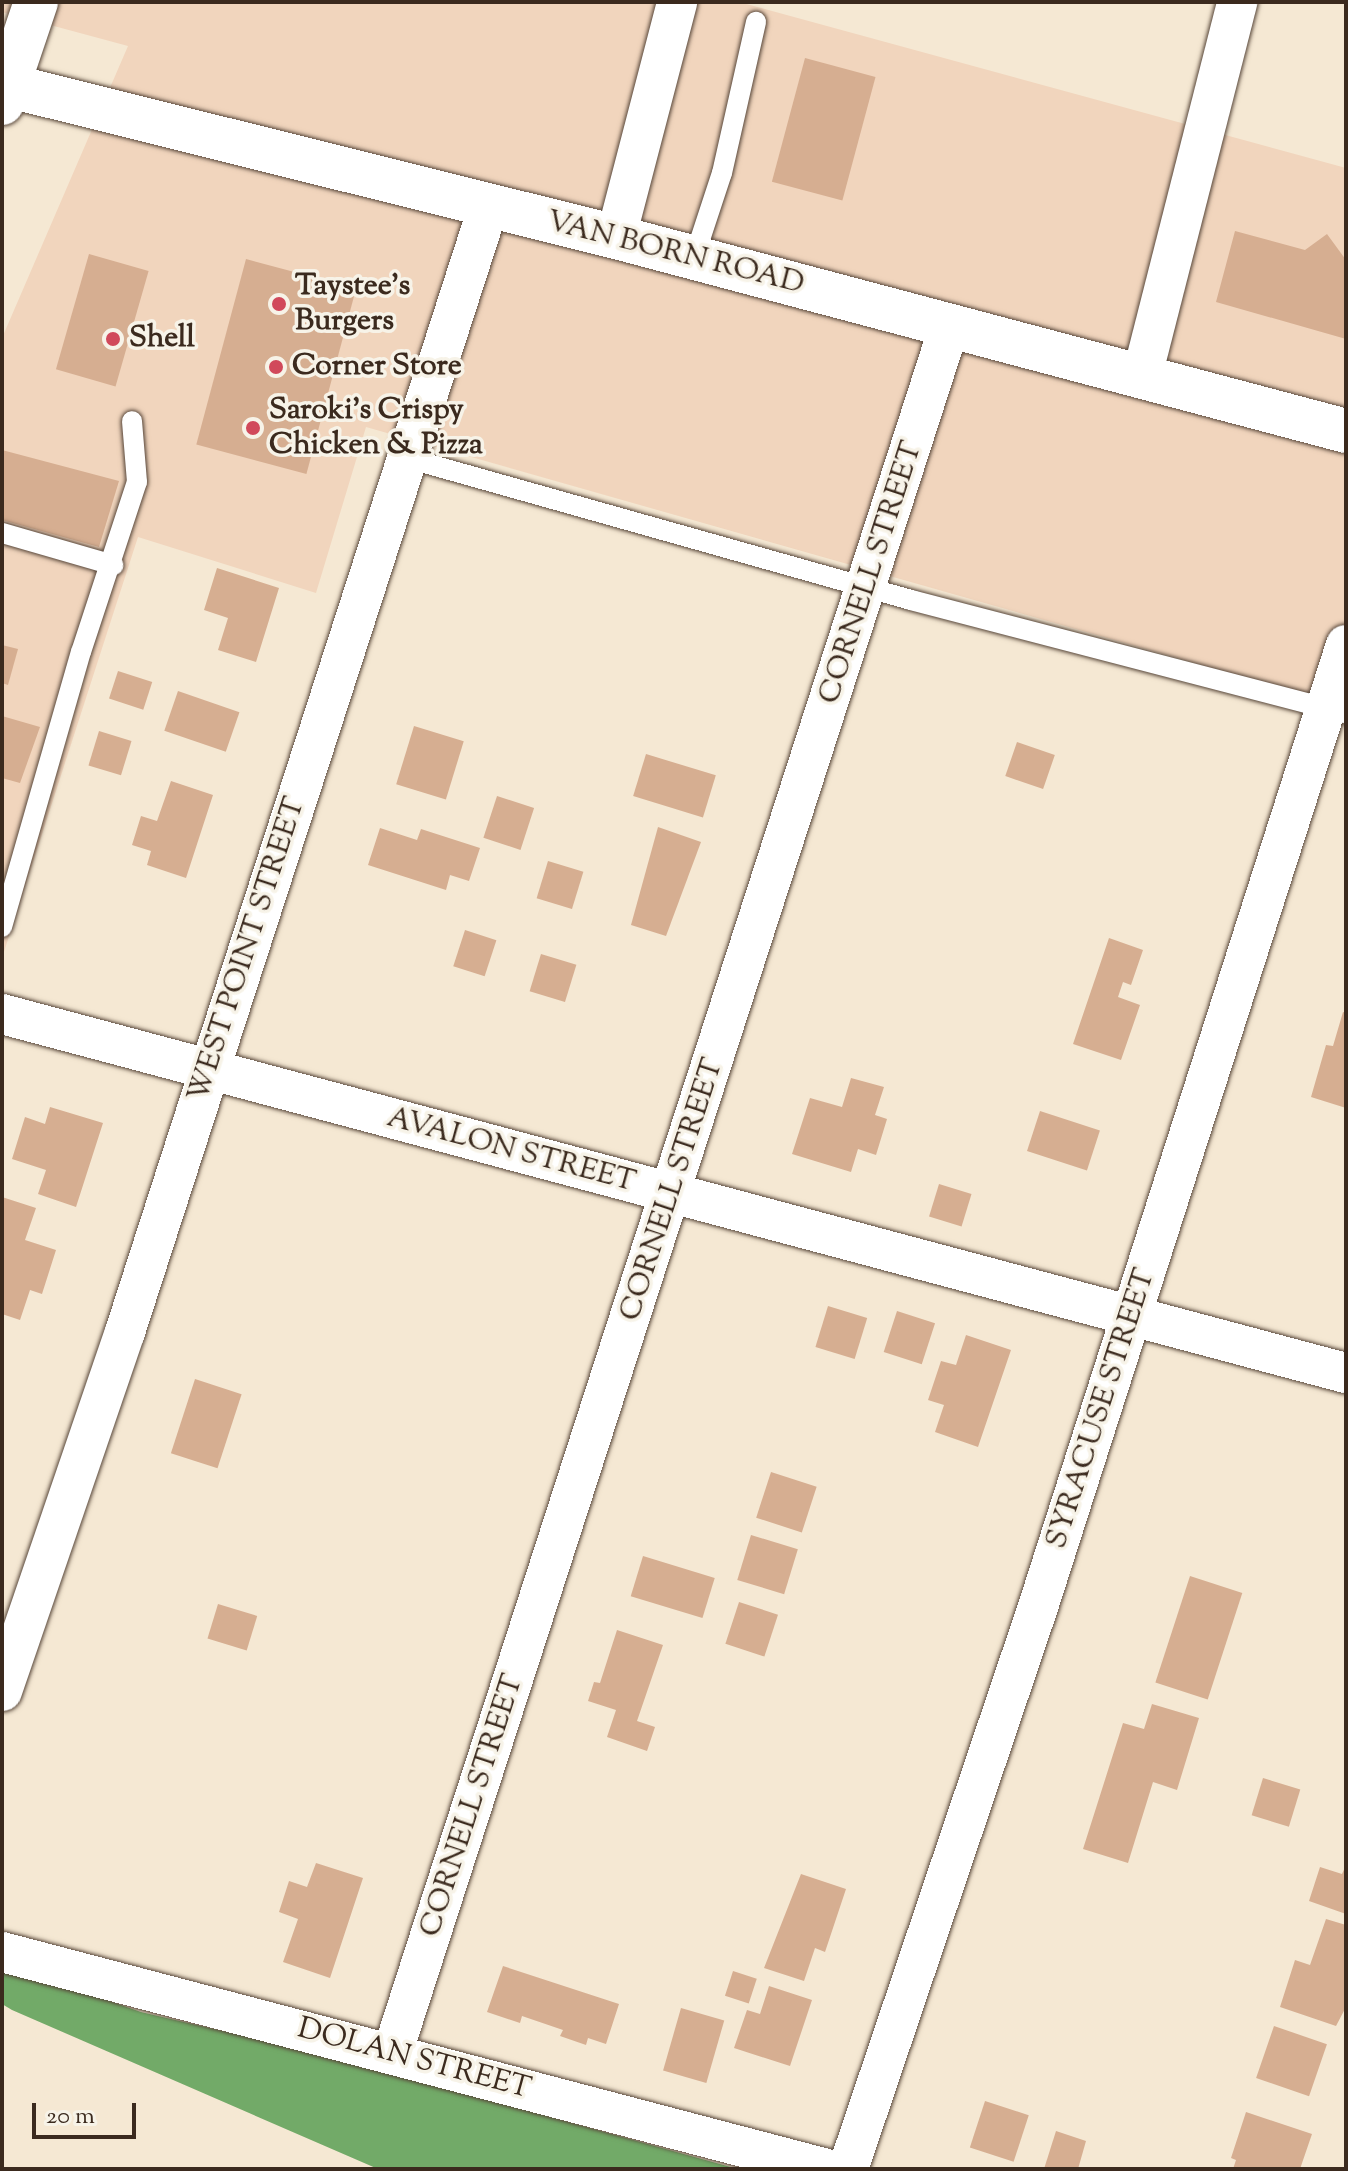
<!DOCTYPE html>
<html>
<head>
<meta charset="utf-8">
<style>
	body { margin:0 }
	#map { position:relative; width:1348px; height:2171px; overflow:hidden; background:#f5e8d3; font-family:"Sorts Mill Goudy",serif }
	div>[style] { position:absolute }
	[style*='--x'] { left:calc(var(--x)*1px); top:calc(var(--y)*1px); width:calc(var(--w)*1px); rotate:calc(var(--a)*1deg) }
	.built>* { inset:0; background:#f1d5bd }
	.forest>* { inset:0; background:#72aa68 }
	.building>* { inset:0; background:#d6ae91; transform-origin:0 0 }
	.roads { filter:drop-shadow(0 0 2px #574639) drop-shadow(0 0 2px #574639) }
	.service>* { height:20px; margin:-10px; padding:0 10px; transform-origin:10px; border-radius:10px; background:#fff }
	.minor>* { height:40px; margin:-20px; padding:0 20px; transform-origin:20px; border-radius:20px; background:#fff }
	.secondary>* { height:44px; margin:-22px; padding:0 22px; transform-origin:22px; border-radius:22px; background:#fff }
	.primary>* { height:44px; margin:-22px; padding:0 22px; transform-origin:22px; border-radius:22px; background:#fff }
	.dots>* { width:22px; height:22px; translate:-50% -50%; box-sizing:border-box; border:4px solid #f7f3e8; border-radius:50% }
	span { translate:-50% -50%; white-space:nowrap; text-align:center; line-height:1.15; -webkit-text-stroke:7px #f7f3e8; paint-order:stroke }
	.street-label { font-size:30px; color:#3b2a1e }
	.poi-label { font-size:30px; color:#3b2a1e; font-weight:700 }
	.left { translate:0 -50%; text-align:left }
	.frame { position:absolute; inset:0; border:4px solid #3b2a1e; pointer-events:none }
	.scale { position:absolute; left:32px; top:2103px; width:104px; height:36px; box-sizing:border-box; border:4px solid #3b2a1e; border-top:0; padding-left:10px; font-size:24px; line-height:28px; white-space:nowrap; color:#3b2a1e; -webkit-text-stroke:6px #f7f3e8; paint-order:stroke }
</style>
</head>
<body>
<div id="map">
	<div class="built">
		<div style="clip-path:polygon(2px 2px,739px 2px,1346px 168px,1346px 706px,366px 427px,316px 593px,138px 537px,2px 958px,2px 338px,128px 46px,2px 12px)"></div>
	</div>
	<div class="forest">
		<div style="clip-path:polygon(2px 1963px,141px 2012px,326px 2055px,738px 2169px,378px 2169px,12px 2010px,2px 2004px)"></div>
	</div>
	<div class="building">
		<div style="left:805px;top:58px;width:73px;height:128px;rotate:15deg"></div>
		<div style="clip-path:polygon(1235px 231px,1305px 250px,1327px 234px,1346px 260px,1346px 339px,1216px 302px)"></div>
		<div style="left:89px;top:254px;width:62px;height:120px;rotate:16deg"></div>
		<div style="left:246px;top:259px;width:114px;height:192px;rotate:15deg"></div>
		<div style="clip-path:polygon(2px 450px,119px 481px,99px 547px,2px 520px)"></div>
		<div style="clip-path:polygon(217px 568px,279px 588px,256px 662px,218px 650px,228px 618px,204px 610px)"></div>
		<div style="clip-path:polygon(2px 645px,18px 649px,8px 685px,2px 683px)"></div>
		<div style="left:118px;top:671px;width:36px;height:29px;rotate:18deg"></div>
		<div style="left:178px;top:691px;width:65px;height:42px;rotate:19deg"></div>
		<div style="clip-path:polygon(2px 716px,40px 727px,20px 783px,2px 778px)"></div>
		<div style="left:414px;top:726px;width:52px;height:61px;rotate:17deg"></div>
		<div style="left:99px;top:731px;width:34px;height:36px;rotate:17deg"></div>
		<div style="left:1017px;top:742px;width:40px;height:36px;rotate:19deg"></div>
		<div style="left:646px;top:754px;width:73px;height:44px;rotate:17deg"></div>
		<div style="clip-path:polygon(171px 781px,213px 795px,186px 878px,147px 865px,151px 851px,132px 845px,141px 816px,157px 821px)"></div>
		<div style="left:497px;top:796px;width:39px;height:44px;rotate:18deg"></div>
		<div style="clip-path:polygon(658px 827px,701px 842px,666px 936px,631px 925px)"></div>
		<div style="clip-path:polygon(380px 828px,417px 840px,421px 829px,480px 848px,469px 881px,450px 875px,446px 890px,368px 865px)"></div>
		<div style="left:548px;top:861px;width:37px;height:39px;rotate:17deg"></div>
		<div style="left:465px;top:930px;width:33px;height:38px;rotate:18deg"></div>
		<div style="clip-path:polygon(1109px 938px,1143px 950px,1131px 985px,1123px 982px,1118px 997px,1140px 1005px,1121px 1060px,1073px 1044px)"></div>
		<div style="left:541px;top:954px;width:37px;height:39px;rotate:17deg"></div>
		<div style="clip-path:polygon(1343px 1012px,1346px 1013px,1346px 1108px,1311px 1097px,1326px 1045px,1333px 1046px)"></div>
		<div style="clip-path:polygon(851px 1078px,884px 1087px,875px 1115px,887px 1119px,876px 1155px,858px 1149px,851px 1172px,792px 1154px,810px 1098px,842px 1107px)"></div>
		<div style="clip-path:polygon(50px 1107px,103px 1123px,76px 1207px,38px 1194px,46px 1170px,12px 1159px,25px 1117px,45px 1124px)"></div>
		<div style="left:1040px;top:1111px;width:63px;height:42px;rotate:18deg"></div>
		<div style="left:939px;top:1184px;width:34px;height:34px;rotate:17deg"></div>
		<div style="clip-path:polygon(2px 1197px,36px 1208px,25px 1240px,56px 1250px,42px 1294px,30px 1290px,20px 1320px,2px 1314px)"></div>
		<div style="left:828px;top:1306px;width:41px;height:43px;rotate:17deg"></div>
		<div style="left:897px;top:1311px;width:40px;height:43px;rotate:18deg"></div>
		<div style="clip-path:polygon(966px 1335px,1011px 1350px,978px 1447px,935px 1432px,944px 1405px,928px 1400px,941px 1361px,956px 1365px)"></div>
		<div style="left:195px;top:1379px;width:49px;height:78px;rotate:18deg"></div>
		<div style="left:771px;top:1472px;width:48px;height:48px;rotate:18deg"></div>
		<div style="left:751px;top:1535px;width:49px;height:47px;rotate:17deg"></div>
		<div style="left:643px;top:1556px;width:75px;height:42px;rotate:17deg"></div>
		<div style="left:1190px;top:1576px;width:55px;height:112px;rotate:18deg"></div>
		<div style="left:739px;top:1602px;width:41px;height:44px;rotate:18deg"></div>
		<div style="left:218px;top:1604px;width:41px;height:36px;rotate:17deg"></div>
		<div style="clip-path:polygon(617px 1630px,663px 1645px,637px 1721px,655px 1727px,647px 1751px,607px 1737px,616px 1710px,588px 1701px,594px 1682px,600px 1683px)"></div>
		<div style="clip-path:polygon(1152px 1704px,1199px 1718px,1177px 1790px,1153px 1782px,1128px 1863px,1083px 1849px,1123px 1723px,1144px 1729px)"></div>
		<div style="left:1263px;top:1778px;width:39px;height:39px;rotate:17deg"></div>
		<div style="clip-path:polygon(316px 1863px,363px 1878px,330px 1978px,283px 1962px,298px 1919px,279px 1912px,289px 1881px,307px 1887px)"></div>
		<div style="clip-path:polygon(1346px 1865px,1346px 1914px,1309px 1901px,1320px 1867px,1342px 1874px)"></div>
		<div style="clip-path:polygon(801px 1874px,846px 1889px,825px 1952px,815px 1948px,804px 1981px,764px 1968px)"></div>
		<div style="clip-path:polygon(1326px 1919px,1346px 1925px,1346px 2007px,1336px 2026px,1280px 2007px,1295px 1960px,1310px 1965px)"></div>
		<div style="clip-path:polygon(503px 1966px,619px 2004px,606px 2044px,588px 2038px,586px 2045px,560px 2036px,563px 2030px,522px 2016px,520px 2023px,487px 2012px)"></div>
		<div style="left:733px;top:1971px;width:25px;height:26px;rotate:18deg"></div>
		<div style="clip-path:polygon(769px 1986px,812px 2000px,790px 2066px,734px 2048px,747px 2010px,760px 2014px)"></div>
		<div style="left:681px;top:2008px;width:45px;height:65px;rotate:16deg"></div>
		<div style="left:1274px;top:2026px;width:56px;height:55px;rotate:19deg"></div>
		<div style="left:985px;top:2101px;width:46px;height:49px;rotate:18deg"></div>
		<div style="clip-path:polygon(1246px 2112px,1312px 2134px,1300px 2169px,1233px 2169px,1236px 2160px,1231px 2158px)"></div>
		<div style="clip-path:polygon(1056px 2131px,1086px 2141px,1078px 2169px,1044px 2169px)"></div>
	</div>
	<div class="roads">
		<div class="service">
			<div style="--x:694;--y:258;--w:89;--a:-71.8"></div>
			<div style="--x:722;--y:173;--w:155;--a:-77.3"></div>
			<div style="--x:407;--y:458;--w:524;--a:15.73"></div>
			<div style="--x:911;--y:600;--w:449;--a:14.6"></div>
			<div style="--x:2;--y:533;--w:116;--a:16.1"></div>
			<div style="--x:2;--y:927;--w:286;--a:-74"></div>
			<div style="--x:81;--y:652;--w:179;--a:-71.8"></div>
			<div style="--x:137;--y:482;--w:61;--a:-94.7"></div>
		</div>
		<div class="minor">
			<div style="--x:616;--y:237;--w:243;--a:-75.4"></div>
			<div style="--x:1142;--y:376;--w:386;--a:-75.7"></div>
			<div style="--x:2;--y:1014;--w:1391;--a:14.96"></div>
			<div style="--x:2;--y:1691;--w:379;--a:-71.1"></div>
			<div style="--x:125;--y:1332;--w:1181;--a:-72.1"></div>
			<div style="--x:2;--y:1952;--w:853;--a:14.74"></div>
			<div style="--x:392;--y:2054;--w:1818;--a:-72.12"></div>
			<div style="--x:848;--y:2169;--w:593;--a:-71.32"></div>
			<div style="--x:1038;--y:1607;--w:1010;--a:-72.25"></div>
		</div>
		<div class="secondary">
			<div style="--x:2;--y:84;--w:633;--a:13.99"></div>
			<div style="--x:616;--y:237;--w:755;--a:14.88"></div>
		</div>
		<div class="primary">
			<div style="--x:2;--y:103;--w:107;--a:-71.4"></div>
		</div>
	</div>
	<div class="dots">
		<div style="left:279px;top:304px;background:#d1495b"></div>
		<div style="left:113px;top:339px;background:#d1495b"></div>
		<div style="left:276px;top:367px;background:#d1495b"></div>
		<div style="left:253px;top:428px;background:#d1495b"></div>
	</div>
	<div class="street-label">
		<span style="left:675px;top:254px;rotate:14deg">VAN BORN ROAD</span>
		<span style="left:872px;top:573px;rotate:-72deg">CORNELL STREET</span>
		<span style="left:248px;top:950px;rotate:-72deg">WEST POINT STREET</span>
		<span style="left:511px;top:1151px;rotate:15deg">AVALON STREET</span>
		<span style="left:673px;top:1190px;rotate:-72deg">CORNELL STREET</span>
		<span style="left:1102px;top:1409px;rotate:-72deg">SYRACUSE STREET</span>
		<span style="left:473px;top:1806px;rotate:-72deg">CORNELL STREET</span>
		<span style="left:414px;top:2060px;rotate:15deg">DOLAN STREET</span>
	</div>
	<div class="poi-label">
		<span class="left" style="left:295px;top:304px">Taystee's<br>Burgers</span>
		<span class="left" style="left:129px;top:339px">Shell</span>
		<span class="left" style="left:292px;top:367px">Corner Store</span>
		<span class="left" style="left:269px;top:428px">Saroki's Crispy<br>Chicken &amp; Pizza</span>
	</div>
	<div class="frame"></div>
	<div class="scale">20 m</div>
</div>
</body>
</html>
